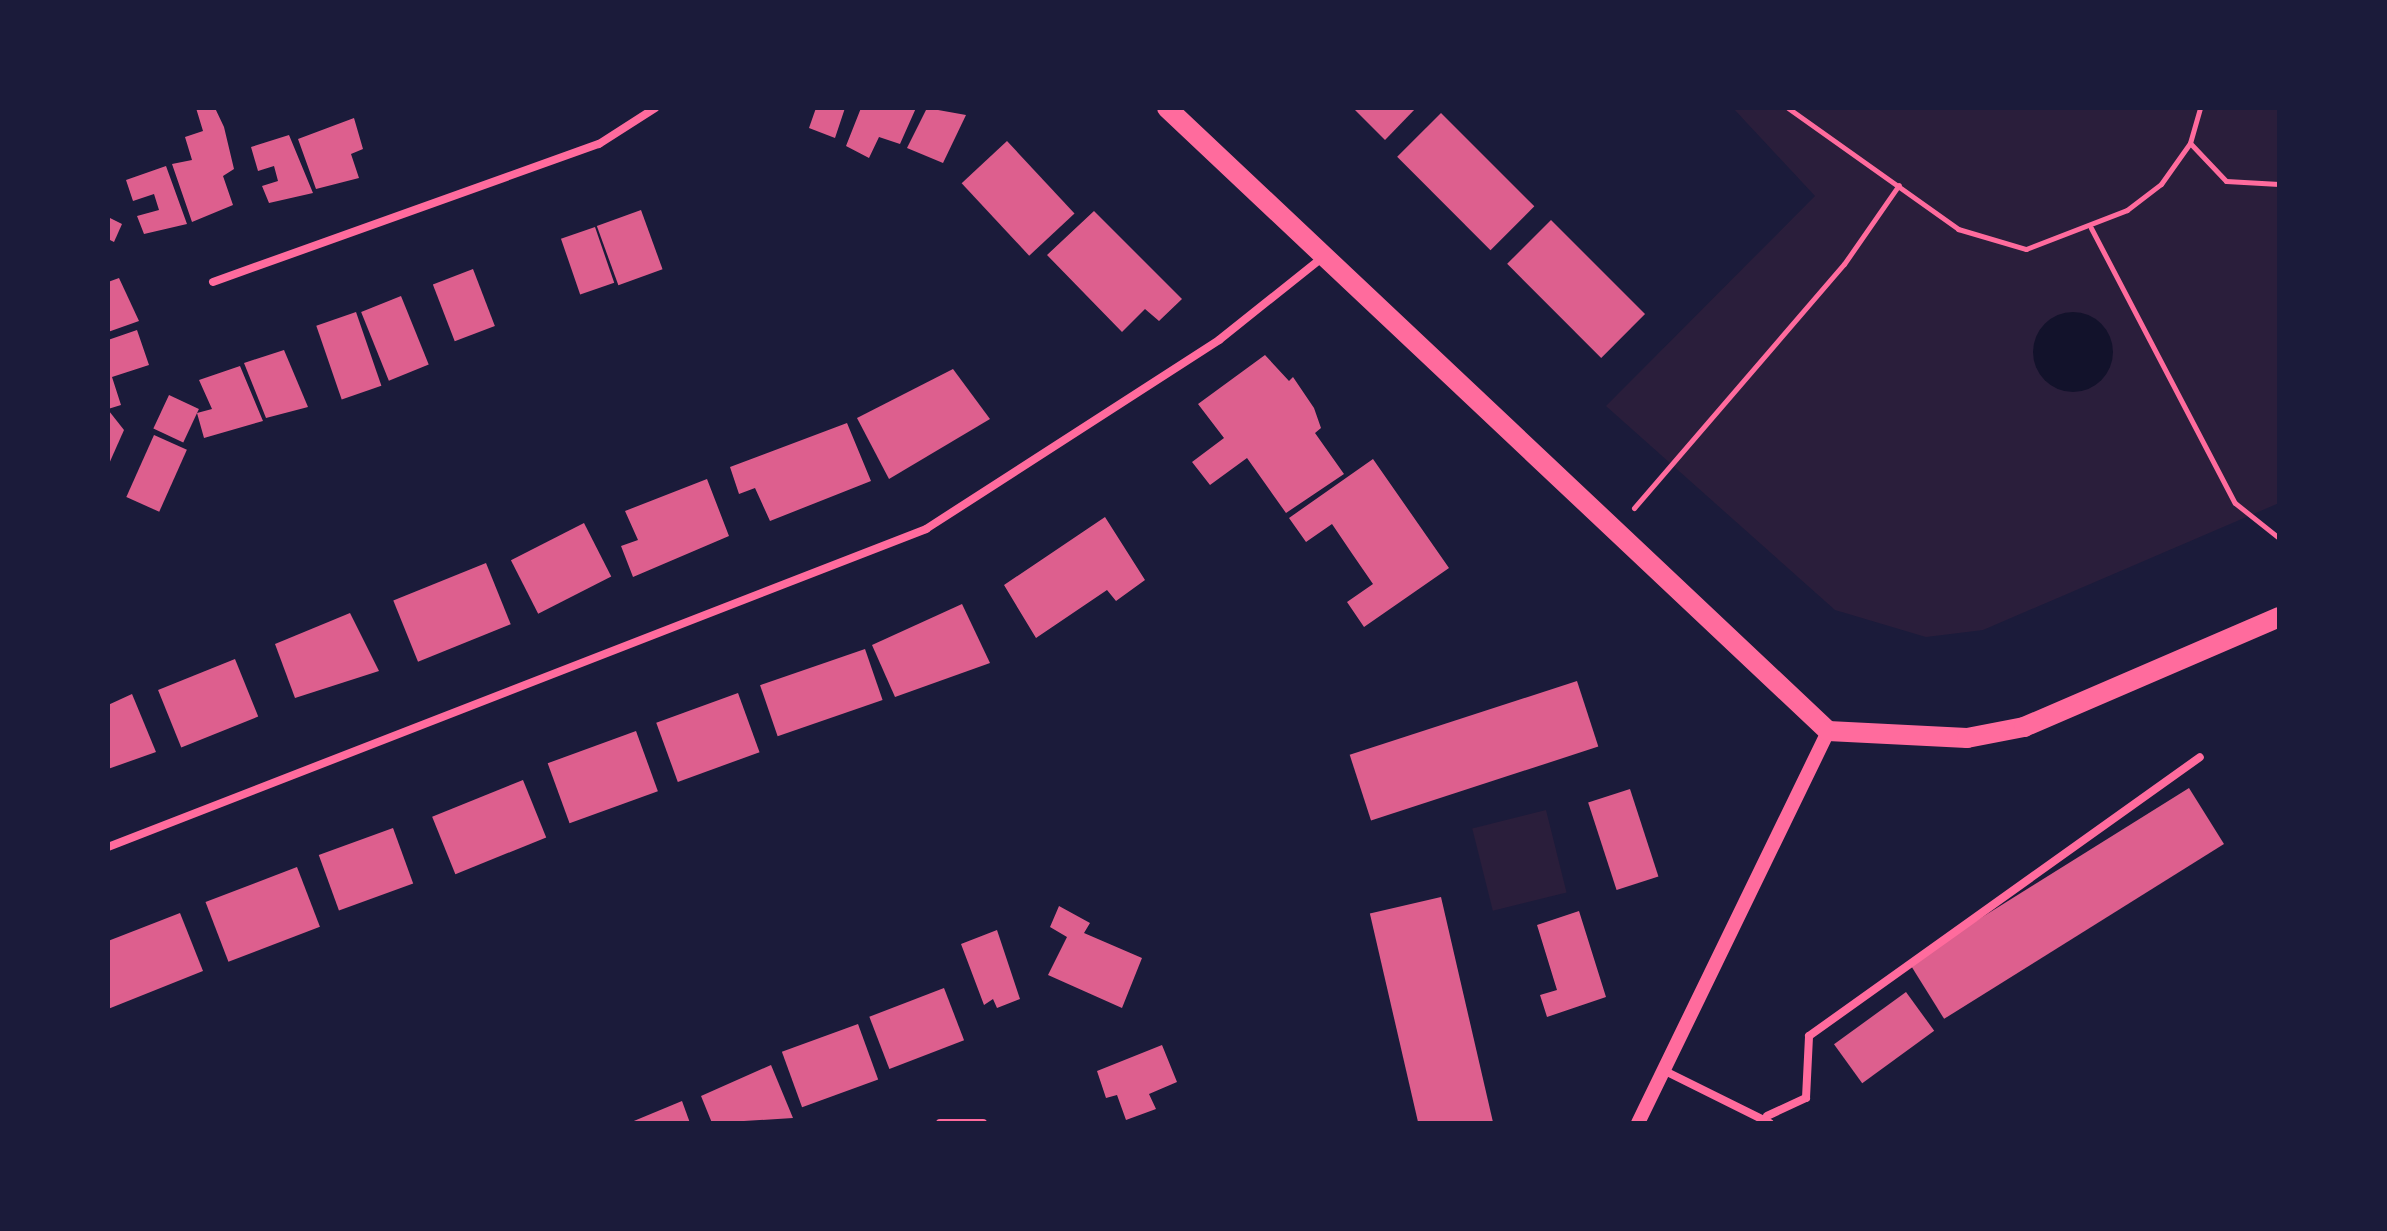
<!DOCTYPE html>
<html>
<head>
<meta charset="utf-8">
<style>
	body { margin:0 }
	#map { position:relative; width:2387px; height:1231px; overflow:hidden; background:#1b1b3a; font-family:Jost,sans-serif }
	div>[style] { position:absolute }
	[style*='--x'] { left:calc(var(--x)*1px); top:calc(var(--y)*1px); width:calc(var(--w)*1px); rotate:calc(var(--a)*1deg) }
	.green>* { inset:0; background:#2a1e3b; transform-origin:0 0 }
	.water>* { inset:0; background:#12122b }
	.round { border-radius:50% }
	.building>* { inset:0; background:#dd5f8e; transform-origin:0 0 }
	.path>* { height:5px; margin:-2.5px; padding:0 2.5px; transform-origin:2.5px; border-radius:2.5px; background:#ff6b9d }
	.minor>* { height:8px; margin:-4px; padding:0 4px; transform-origin:4px; border-radius:4px; background:#ff6b9d }
	.tertiary>* { height:14px; margin:-7px; padding:0 7px; transform-origin:7px; border-radius:7px; background:#ff6b9d }
	.primary>* { height:20px; margin:-10px; padding:0 10px; transform-origin:10px; border-radius:10px; background:#ff6b9d }
	span { translate:-50% -50%; white-space:nowrap; text-align:center; line-height:1.15; -webkit-text-stroke:6px #1b1b3a; paint-order:stroke }
	.frame { position:absolute; inset:0; border:110px solid #1b1b3a; pointer-events:none }
</style>
</head>
<body>
<div id="map">
	<div class="green">
		<div style="clip-path:polygon(1733px 108px,2279px 108px,2279px 503px,1983px 630px,1926px 637px,1835px 610px,1606px 406px,1815px 196px)"></div>
		<div style="left:1546px;top:810px;width:85px;height:76px;rotate:76deg"></div>
	</div>
	<div class="water">
		<div class="round" style="left:2033px;top:312px;width:80px;height:80px"></div>
	</div>
	<div class="building">
		<div style="clip-path:polygon(196px 108px,215px 108px,224px 127px,234px 169px,223px 176px,233px 205px,192px 222px,172px 164px,192px 160px,185px 137px,203px 131px)"></div>
		<div style="clip-path:polygon(816px 108px,845px 108px,835px 138px,809px 128px)"></div>
		<div style="clip-path:polygon(861px 108px,916px 108px,900px 144px,879px 137px,869px 158px,846px 146px)"></div>
		<div style="clip-path:polygon(927px 108px,966px 115px,943px 163px,907px 148px)"></div>
		<div style="clip-path:polygon(1353px 108px,1416px 108px,1385px 140px)"></div>
		<div style="left:1441px;top:113px;width:132px;height:62px;rotate:45deg"></div>
		<div style="clip-path:polygon(354px 118px,363px 149px,351px 154px,359px 178px,316px 189px,298px 139px)"></div>
		<div style="clip-path:polygon(289px 135px,313px 193px,269px 203px,262px 186px,278px 181px,274px 166px,258px 171px,251px 147px)"></div>
		<div style="left:1007px;top:141px;width:99px;height:62px;rotate:47deg"></div>
		<div style="clip-path:polygon(166px 166px,187px 224px,144px 234px,137px 216px,159px 210px,154px 194px,133px 201px,126px 180px)"></div>
		<div style="left:641px;top:210px;width:63px;height:47px;rotate:70deg"></div>
		<div style="clip-path:polygon(1094px 211px,1182px 299px,1159px 321px,1145px 309px,1122px 332px,1047px 255px)"></div>
		<div style="clip-path:polygon(108px 217px,122px 224px,114px 242px,108px 239px)"></div>
		<div style="left:1551px;top:220px;width:133px;height:62px;rotate:45deg"></div>
		<div style="left:595px;top:227px;width:59px;height:36px;rotate:71deg"></div>
		<div style="left:473px;top:269px;width:61px;height:43px;rotate:69deg"></div>
		<div style="clip-path:polygon(119px 278px,139px 321px,108px 332px,108px 282px)"></div>
		<div style="left:401px;top:296px;width:74px;height:43px;rotate:68deg"></div>
		<div style="left:356px;top:312px;width:78px;height:42px;rotate:71deg"></div>
		<div style="clip-path:polygon(137px 330px,149px 365px,112px 377px,121px 405px,108px 409px,108px 340px)"></div>
		<div style="clip-path:polygon(284px 350px,308px 407px,266px 418px,244px 363px)"></div>
		<div style="clip-path:polygon(1265px 355px,1289px 381px,1293px 377px,1314px 408px,1321px 428px,1315px 433px,1344px 474px,1286px 513px,1247px 458px,1210px 485px,1192px 462px,1224px 438px,1198px 404px)"></div>
		<div style="clip-path:polygon(240px 366px,263px 421px,204px 438px,197px 413px,212px 409px,199px 380px)"></div>
		<div style="clip-path:polygon(953px 369px,990px 419px,889px 479px,857px 418px)"></div>
		<div style="left:169px;top:395px;width:33px;height:37px;rotate:25deg"></div>
		<div style="clip-path:polygon(109px 411px,124px 430px,108px 466px,108px 411px)"></div>
		<div style="clip-path:polygon(847px 423px,871px 481px,770px 521px,755px 488px,739px 494px,730px 467px)"></div>
		<div style="left:154px;top:435px;width:36px;height:68px;rotate:24deg"></div>
		<div style="clip-path:polygon(1373px 459px,1449px 568px,1364px 627px,1347px 602px,1373px 584px,1353px 555px,1332px 524px,1306px 542px,1289px 518px)"></div>
		<div style="clip-path:polygon(707px 479px,729px 536px,633px 577px,621px 546px,638px 540px,625px 511px)"></div>
		<div style="clip-path:polygon(1105px 517px,1145px 580px,1116px 601px,1107px 590px,1036px 638px,1004px 585px)"></div>
		<div style="left:584px;top:523px;width:60px;height:82px;rotate:63deg"></div>
		<div style="left:486px;top:563px;width:66px;height:100px;rotate:68deg"></div>
		<div style="clip-path:polygon(962px 604px,990px 663px,895px 697px,872px 645px)"></div>
		<div style="clip-path:polygon(350px 613px,379px 671px,295px 698px,275px 644px)"></div>
		<div style="left:865px;top:649px;width:54px;height:111px;rotate:71deg"></div>
		<div style="left:235px;top:659px;width:62px;height:83px;rotate:68deg"></div>
		<div style="left:1577px;top:681px;width:69px;height:239px;rotate:72deg"></div>
		<div style="left:738px;top:693px;width:63px;height:87px;rotate:70deg"></div>
		<div style="clip-path:polygon(132px 694px,156px 752px,108px 769px,108px 705px)"></div>
		<div style="left:636px;top:731px;width:64px;height:94px;rotate:70deg"></div>
		<div style="left:523px;top:780px;width:62px;height:98px;rotate:68deg"></div>
		<div style="left:2189px;top:788px;width:66px;height:330px;rotate:58deg"></div>
		<div style="left:1630px;top:789px;width:92px;height:44px;rotate:72deg"></div>
		<div style="left:393px;top:828px;width:59px;height:79px;rotate:70deg"></div>
		<div style="left:297px;top:867px;width:64px;height:98px;rotate:69deg"></div>
		<div style="left:1441px;top:897px;width:232px;height:73px;rotate:77deg"></div>
		<div style="clip-path:polygon(1059px 906px,1090px 923px,1084px 933px,1142px 958px,1122px 1008px,1048px 975px,1067px 937px,1050px 927px)"></div>
		<div style="clip-path:polygon(1579px 911px,1606px 997px,1547px 1017px,1540px 995px,1557px 990px,1537px 925px)"></div>
		<div style="clip-path:polygon(180px 913px,203px 971px,108px 1009px,108px 941px)"></div>
		<div style="clip-path:polygon(997px 930px,1020px 999px,997px 1008px,993px 999px,984px 1005px,961px 944px)"></div>
		<div style="left:944px;top:988px;width:56px;height:80px;rotate:69deg"></div>
		<div style="left:1906px;top:992px;width:48px;height:89px;rotate:54deg"></div>
		<div style="left:858px;top:1024px;width:59px;height:81px;rotate:70deg"></div>
		<div style="clip-path:polygon(1162px 1045px,1177px 1082px,1149px 1094px,1156px 1109px,1126px 1120px,1117px 1095px,1106px 1098px,1097px 1071px)"></div>
		<div style="clip-path:polygon(771px 1065px,793px 1118px,712px 1123px,701px 1096px)"></div>
		<div style="clip-path:polygon(682px 1101px,690px 1123px,629px 1123px)"></div>
	</div>
	<div class="path">
		<div style="--x:1788;--y:108;--w:209;--a:35.4"></div>
		<div style="--x:1958;--y:229;--w:71;--a:16.4"></div>
		<div style="--x:2026;--y:249;--w:108;--a:-21.1"></div>
		<div style="--x:2127;--y:210;--w:43;--a:-37.4"></div>
		<div style="--x:2161;--y:184;--w:50;--a:-54.7"></div>
		<div style="--x:2190;--y:143;--w:36;--a:-74"></div>
		<div style="--x:2190;--y:143;--w:52;--a:46.5"></div>
		<div style="--x:2226;--y:181;--w:53;--a:3.2"></div>
		<div style="--x:2091;--y:228;--w:310;--a:62.4"></div>
		<div style="--x:2235;--y:503;--w:56;--a:38.5"></div>
		<div style="--x:1634;--y:508;--w:322;--a:-49.3"></div>
		<div style="--x:1844;--y:264;--w:96;--a:-55.2"></div>
	</div>
	<div class="minor">
		<div style="--x:213;--y:282;--w:410;--a:-19.7"></div>
		<div style="--x:599;--y:144;--w:67;--a:-32.7"></div>
		<div style="--x:108;--y:847;--w:878;--a:-21.24"></div>
		<div style="--x:926;--y:529;--w:349;--a:-32.8"></div>
		<div style="--x:1219;--y:340;--w:133;--a:-38.6"></div>
		<div style="--x:1663;--y:1070;--w:119;--a:26.4"></div>
		<div style="--x:1767;--y:1116;--w:43;--a:-24.8"></div>
		<div style="--x:1806;--y:1098;--w:62;--a:-87.2"></div>
		<div style="--x:1809;--y:1036;--w:480;--a:-35.5"></div>
		<div style="--x:940;--y:1123;--w:43;--a:0"></div>
	</div>
	<div class="tertiary">
		<div style="--x:1638;--y:1123;--w:436;--a:-64.1"></div>
	</div>
	<div class="primary">
		<div style="--x:1167;--y:108;--w:908;--a:43.3"></div>
		<div style="--x:1828;--y:731;--w:139;--a:2.9"></div>
		<div style="--x:1967;--y:738;--w:58;--a:-10.9"></div>
		<div style="--x:2024;--y:727;--w:278;--a:-23.3"></div>
	</div>
	<div class="frame"></div>
</div>
</body>
</html>
